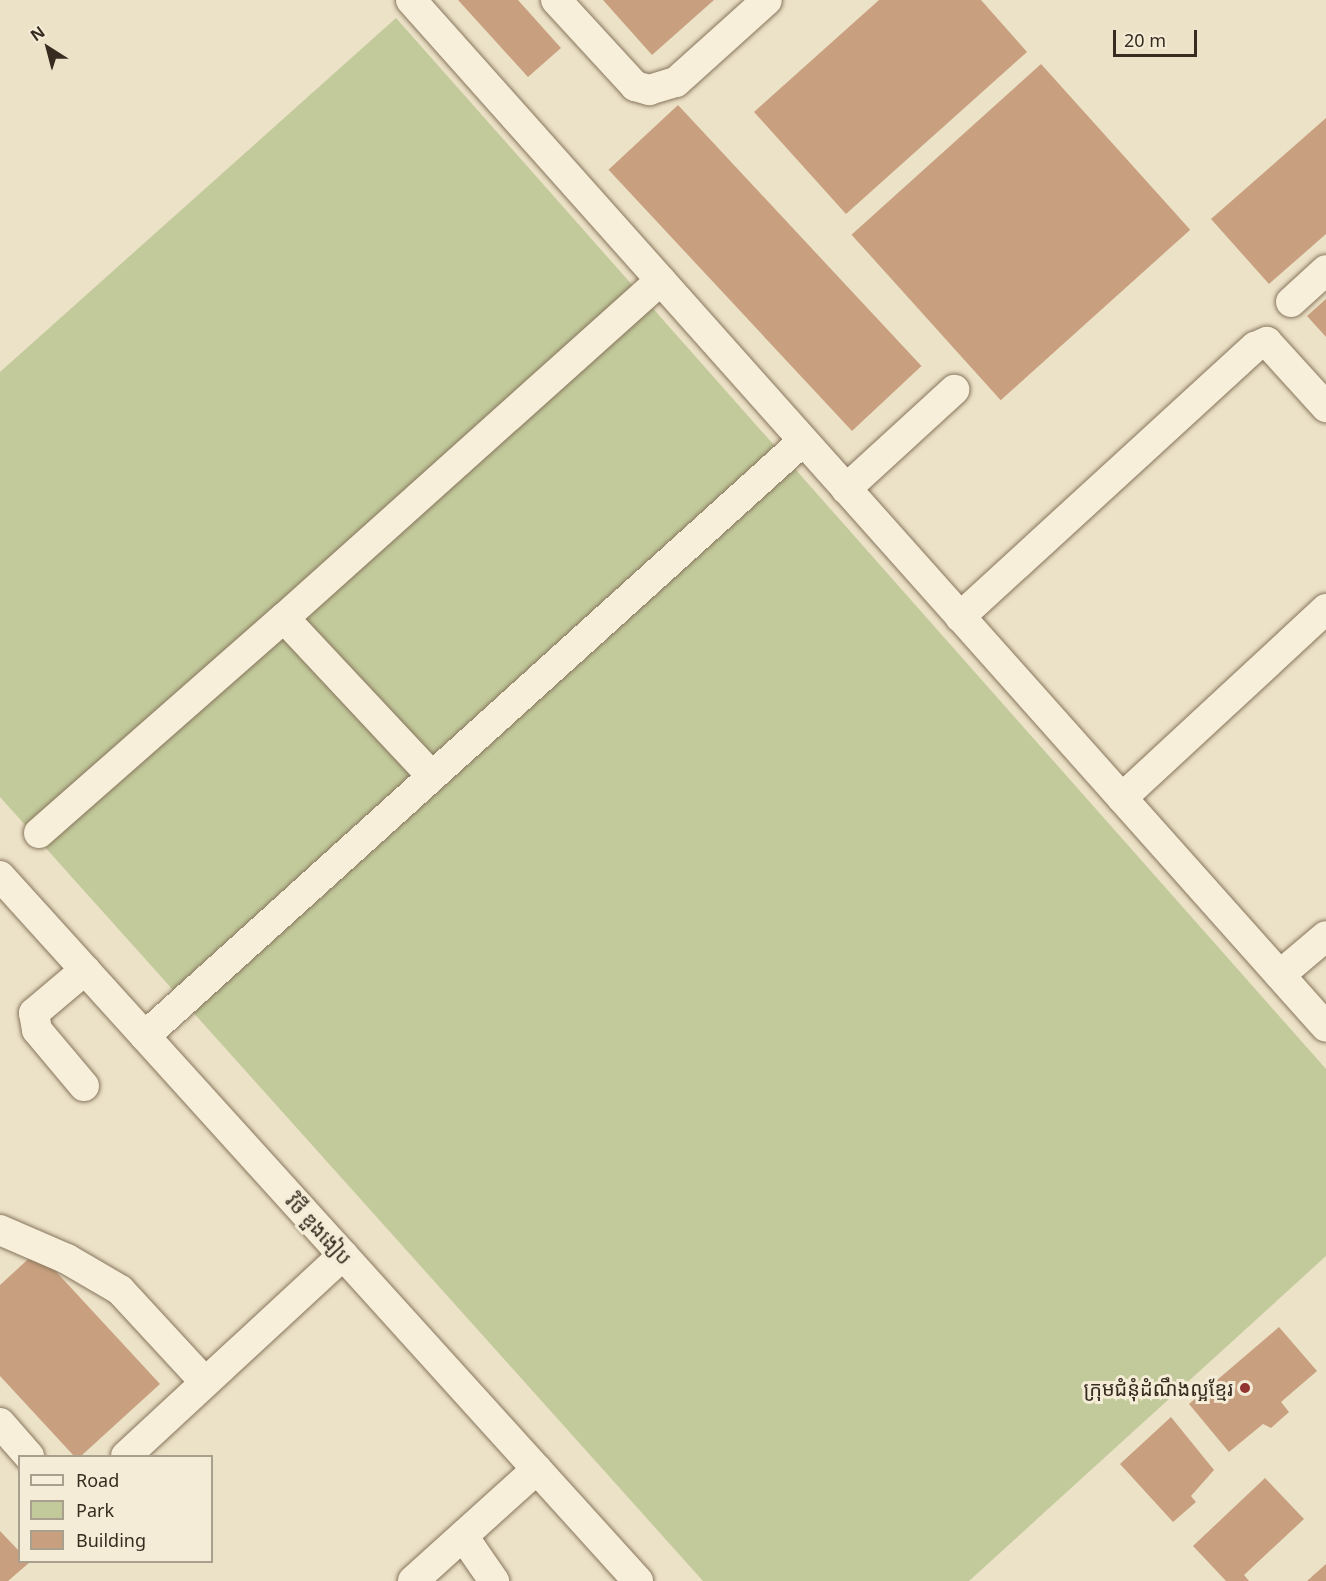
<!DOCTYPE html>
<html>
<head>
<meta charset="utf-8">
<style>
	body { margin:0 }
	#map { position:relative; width:1326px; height:1581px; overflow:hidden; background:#ece2c7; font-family:Georgia,"Noto Sans Khmer",serif }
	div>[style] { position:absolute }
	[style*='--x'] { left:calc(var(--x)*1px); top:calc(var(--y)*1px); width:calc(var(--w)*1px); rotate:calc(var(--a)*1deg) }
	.green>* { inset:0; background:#c2ca9b }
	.building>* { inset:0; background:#c8a07f; transform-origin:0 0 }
	.roads { filter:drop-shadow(0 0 2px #87755d) drop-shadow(0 0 2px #87755d) }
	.minor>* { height:30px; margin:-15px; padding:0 15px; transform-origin:15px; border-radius:15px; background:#f7efda }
	.dots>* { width:16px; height:16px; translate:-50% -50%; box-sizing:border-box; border:3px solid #f4ecd6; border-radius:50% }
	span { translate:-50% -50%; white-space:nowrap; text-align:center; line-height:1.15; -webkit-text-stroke:6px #f4ecd6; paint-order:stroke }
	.street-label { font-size:20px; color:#382c20 }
	.poi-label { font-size:20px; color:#382c20 }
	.right { translate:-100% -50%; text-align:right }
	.legend { position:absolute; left:18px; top:1455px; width:195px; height:108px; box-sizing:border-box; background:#f4ecd6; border:2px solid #a99f8d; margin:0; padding:8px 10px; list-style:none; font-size:18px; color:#382c20 }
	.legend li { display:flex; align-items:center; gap:12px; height:30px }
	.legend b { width:30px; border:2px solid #a99f8d }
	.north { position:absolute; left:18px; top:18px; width:60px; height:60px; -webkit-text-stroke:4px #f4ecd6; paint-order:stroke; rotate:324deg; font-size:16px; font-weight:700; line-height:24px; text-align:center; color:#382c20 }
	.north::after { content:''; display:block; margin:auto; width:21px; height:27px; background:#382c20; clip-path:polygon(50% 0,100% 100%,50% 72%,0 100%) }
	.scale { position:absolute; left:1113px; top:30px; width:84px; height:27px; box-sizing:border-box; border:3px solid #382c20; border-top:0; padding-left:8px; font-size:18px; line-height:21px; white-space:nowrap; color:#382c20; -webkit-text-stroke:4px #f4ecd6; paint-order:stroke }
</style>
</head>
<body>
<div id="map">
	<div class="green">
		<div style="clip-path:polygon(396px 18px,1326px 1069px,1326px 1256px,969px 1581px,703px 1581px,0 797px,0 372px)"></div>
	</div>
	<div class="building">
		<div style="clip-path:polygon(458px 0,518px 0,561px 48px,528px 77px)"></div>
		<div style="clip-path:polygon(603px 0,714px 0,652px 55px)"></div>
		<div style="clip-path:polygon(879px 0,981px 0,1027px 52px,846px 214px,754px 112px)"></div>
		<div style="left:1041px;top:64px;width:223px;height:255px;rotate:48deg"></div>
		<div style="left:678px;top:105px;width:357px;height:95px;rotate:47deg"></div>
		<div style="clip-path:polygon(1326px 118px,1326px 234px,1269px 284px,1211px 219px)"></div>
		<div style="clip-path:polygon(1326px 299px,1326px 337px,1307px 316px)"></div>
		<div style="clip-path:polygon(37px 1251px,160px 1384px,81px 1456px,74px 1456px,0 1376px,0 1285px)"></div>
		<div style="clip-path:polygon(1279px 1327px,1317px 1371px,1281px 1402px,1289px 1412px,1271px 1428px,1263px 1424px,1229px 1452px,1189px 1404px)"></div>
		<div style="clip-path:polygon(1171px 1417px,1214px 1470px,1191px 1496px,1196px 1502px,1173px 1522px,1120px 1464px)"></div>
		<div style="clip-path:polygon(1265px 1478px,1304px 1519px,1244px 1575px,1249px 1581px,1226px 1581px,1193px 1546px)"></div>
		<div style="clip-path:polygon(0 1531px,20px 1552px,20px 1562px,30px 1562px,8px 1581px,0 1581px)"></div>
		<div style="clip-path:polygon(1326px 1564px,1326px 1581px,1307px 1581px)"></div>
	</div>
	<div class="roads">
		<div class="minor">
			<div style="--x:411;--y:0;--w:1375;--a:48.3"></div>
			<div style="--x:556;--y:0;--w:117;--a:47.4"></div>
			<div style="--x:635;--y:86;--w:15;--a:16"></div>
			<div style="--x:649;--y:90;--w:28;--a:-17"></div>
			<div style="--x:676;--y:82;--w:122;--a:-42"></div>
			<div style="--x:1291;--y:302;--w:47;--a:-42.4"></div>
			<div style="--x:846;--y:489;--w:147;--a:-42.5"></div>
			<div style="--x:960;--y:617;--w:400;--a:-42.5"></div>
			<div style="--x:1255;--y:347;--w:13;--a:-23"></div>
			<div style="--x:1267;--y:342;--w:88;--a:47.8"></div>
			<div style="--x:284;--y:618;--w:506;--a:-41.88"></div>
			<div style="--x:1122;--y:798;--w:278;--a:-42.8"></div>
			<div style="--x:39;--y:833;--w:326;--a:-41.3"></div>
			<div style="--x:284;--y:618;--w:216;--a:46.9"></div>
			<div style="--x:0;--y:876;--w:951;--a:47.86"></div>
			<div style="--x:1280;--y:975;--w:60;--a:-40.3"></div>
			<div style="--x:145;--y:1036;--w:887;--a:-42.12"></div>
			<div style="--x:84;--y:1086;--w:73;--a:-130"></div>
			<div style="--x:37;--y:1030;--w:17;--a:-100"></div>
			<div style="--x:34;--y:1013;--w:67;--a:-40.1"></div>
			<div style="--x:0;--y:1230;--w:73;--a:23.4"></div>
			<div style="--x:67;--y:1259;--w:61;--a:30.3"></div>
			<div style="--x:120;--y:1290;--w:125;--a:47.3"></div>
			<div style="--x:0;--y:1423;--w:44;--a:48.7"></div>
			<div style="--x:126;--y:1456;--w:296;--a:-42.8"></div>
			<div style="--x:463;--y:1536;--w:55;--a:55.4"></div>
			<div style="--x:413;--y:1581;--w:167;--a:-42.1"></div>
		</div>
	</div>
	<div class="dots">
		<div style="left:1245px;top:1388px;background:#923430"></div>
	</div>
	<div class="street-label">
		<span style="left:319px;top:1229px;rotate:48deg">វិថី ឌួងងៀប</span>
	</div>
	<div class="poi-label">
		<span class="right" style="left:1233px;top:1388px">ក្រុមជំនុំដំណឹងល្អខ្មែរ</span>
	</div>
	<ul class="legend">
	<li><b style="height:8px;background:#f7efda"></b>Road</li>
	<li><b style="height:16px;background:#c2ca9b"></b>Park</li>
	<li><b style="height:16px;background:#c8a07f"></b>Building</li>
	</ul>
	<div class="north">N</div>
	<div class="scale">20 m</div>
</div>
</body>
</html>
